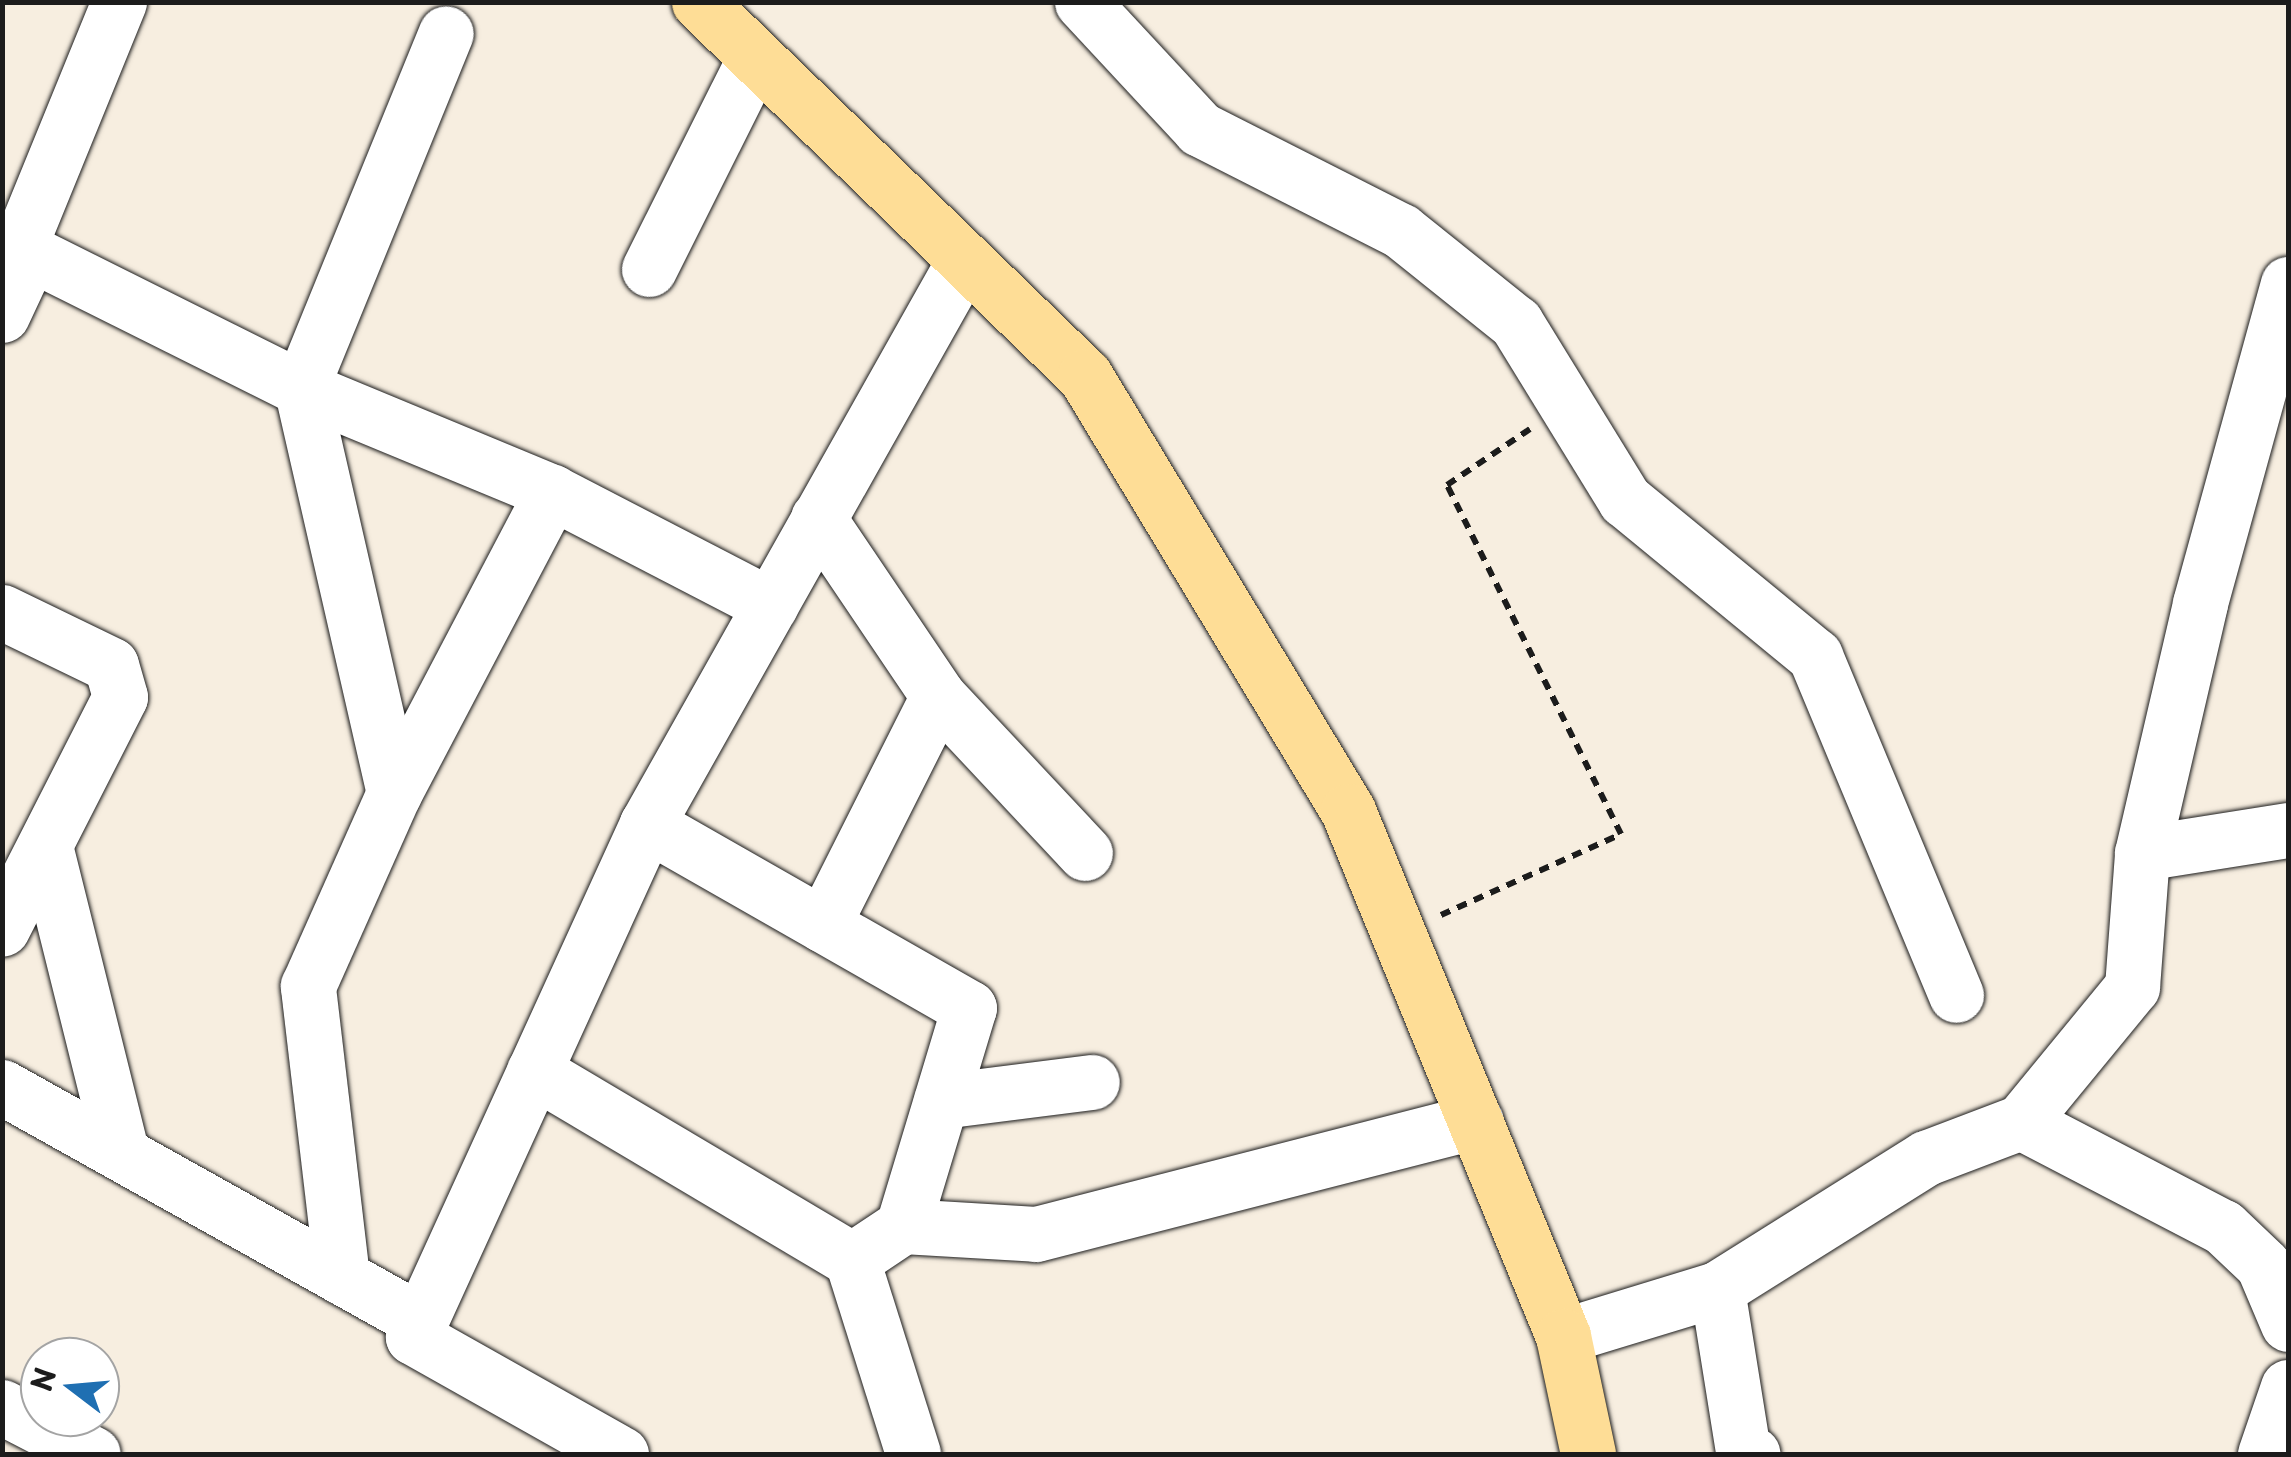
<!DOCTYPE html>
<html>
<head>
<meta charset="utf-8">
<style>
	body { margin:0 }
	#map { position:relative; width:2291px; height:1457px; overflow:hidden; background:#f7eee0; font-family:"Playpen Sans",sans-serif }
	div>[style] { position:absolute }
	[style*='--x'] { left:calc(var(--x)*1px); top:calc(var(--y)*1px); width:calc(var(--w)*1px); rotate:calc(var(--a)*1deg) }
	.path>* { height:6px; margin-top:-3px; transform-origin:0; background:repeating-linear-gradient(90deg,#1c1c1c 0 10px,transparent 0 18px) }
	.roads { filter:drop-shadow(0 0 2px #1c1c1c) drop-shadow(0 0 2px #1c1c1c) }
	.minor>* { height:55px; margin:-27.5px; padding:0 27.5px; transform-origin:27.5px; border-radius:27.5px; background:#fff }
	.major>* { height:55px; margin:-27.5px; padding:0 27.5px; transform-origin:27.5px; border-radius:27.5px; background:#fedd96 }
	span { translate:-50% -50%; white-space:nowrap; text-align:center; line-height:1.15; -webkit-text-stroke:8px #fff; paint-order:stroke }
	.frame { position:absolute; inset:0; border:5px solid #1c1c1c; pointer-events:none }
	.north { position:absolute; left:20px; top:1337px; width:100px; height:100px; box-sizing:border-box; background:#fff; border:2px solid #a4a4a4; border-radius:50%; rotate:286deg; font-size:28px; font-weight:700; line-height:40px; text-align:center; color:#1c1c1c }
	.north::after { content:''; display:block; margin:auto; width:35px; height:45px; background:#1f6fb2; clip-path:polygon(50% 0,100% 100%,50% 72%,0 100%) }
</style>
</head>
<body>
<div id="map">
	<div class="path">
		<div style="--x:1441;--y:915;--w:197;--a:-24.2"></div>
		<div style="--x:1621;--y:834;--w:390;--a:-116.5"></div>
		<div style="--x:1447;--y:485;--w:100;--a:-34"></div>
	</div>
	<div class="roads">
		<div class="minor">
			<div style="--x:1082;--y:2;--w:173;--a:47.1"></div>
			<div style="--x:1200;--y:129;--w:225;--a:26.9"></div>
			<div style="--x:1401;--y:231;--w:147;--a:38.7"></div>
			<div style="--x:1516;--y:323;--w:208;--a:58.4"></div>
			<div style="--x:1625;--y:500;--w:246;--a:39.4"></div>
			<div style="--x:1815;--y:656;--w:367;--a:67.4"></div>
			<div style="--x:2;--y:239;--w:334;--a:26.5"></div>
			<div style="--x:301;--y:388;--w:272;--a:22.5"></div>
			<div style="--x:552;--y:492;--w:246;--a:27.4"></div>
			<div style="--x:19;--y:247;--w:265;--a:-67.8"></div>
			<div style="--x:649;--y:269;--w:237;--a:-63.4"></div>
			<div style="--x:2;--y:315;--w:68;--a:-64.9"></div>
			<div style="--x:818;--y:518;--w:215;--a:56"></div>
			<div style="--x:938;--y:696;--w:256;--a:116.7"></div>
			<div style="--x:2;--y:612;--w:121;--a:25.9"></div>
			<div style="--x:111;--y:665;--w:33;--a:74"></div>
			<div style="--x:120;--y:697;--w:260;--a:117"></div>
			<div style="--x:938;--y:696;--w:215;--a:46.9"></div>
			<div style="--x:394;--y:793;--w:416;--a:-102.9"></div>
			<div style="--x:301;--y:388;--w:383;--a:-67.8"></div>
			<div style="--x:45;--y:846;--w:317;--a:76"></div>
			<div style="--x:2142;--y:853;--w:148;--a:-9"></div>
			<div style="--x:534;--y:1071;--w:370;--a:30.7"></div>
			<div style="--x:852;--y:1260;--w:203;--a:72.5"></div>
			<div style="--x:2;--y:1087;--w:479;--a:29.2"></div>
			<div style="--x:941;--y:1101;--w:152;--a:-7.2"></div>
			<div style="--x:2021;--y:1122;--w:228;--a:27.5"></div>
			<div style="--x:2223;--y:1227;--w:55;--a:43.5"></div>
			<div style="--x:2263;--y:1265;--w:64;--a:67"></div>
			<div style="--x:903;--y:1226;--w:228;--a:-73.2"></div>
			<div style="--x:969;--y:1008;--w:371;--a:-150.3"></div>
			<div style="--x:647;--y:824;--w:648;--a:-60.63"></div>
			<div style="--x:852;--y:1260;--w:61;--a:-33.7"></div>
			<div style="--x:903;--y:1226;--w:133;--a:3.4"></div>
			<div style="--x:1036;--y:1234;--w:454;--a:-14.4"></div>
			<div style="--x:342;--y:1277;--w:293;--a:-96.7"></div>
			<div style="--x:308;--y:986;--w:211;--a:-66"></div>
			<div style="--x:394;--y:793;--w:340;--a:-62.3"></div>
			<div style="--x:1717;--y:1289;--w:247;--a:-32.1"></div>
			<div style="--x:1926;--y:1158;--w:102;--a:-20.8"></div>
			<div style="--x:2021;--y:1122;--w:175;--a:-50.6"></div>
			<div style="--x:2132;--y:987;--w:134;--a:-85.7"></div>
			<div style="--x:2142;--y:853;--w:257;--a:-76.9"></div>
			<div style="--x:2200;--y:603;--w:331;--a:-74.6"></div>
			<div style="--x:1563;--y:1336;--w:161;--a:-17"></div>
			<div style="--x:1717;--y:1289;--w:164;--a:80.9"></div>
			<div style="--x:1743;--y:1451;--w:10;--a:17"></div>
			<div style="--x:2;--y:1407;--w:102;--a:27.3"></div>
			<div style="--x:621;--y:1454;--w:239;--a:-150.6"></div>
			<div style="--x:413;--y:1337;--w:564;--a:-65.48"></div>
			<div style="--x:2265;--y:1454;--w:71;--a:-71.1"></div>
		</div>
		<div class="major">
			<div style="--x:699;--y:2;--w:537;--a:44.1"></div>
			<div style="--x:1085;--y:376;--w:508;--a:58.84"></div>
			<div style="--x:1348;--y:811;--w:567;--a:67.73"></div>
			<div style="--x:1563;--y:1336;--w:121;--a:78"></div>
		</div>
	</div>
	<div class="frame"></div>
	<div class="north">N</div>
</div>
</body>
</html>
